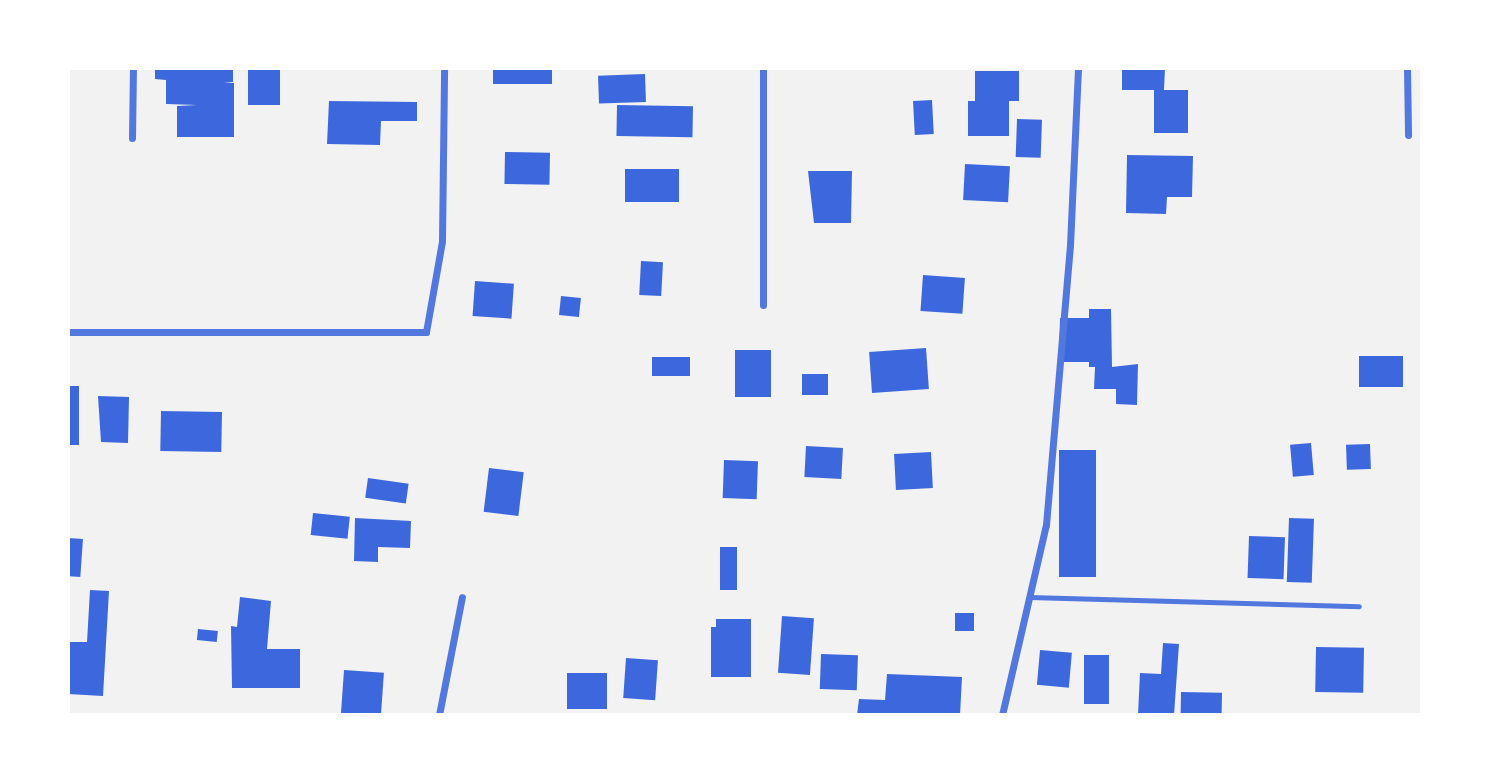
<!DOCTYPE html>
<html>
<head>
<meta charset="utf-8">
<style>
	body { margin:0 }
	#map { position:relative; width:1490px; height:783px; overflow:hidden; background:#f2f2f2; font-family:"Fira Sans Condensed",sans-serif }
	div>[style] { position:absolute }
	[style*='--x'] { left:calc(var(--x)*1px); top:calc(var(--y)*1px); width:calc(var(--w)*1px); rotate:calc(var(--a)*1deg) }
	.building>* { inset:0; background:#3d67dc; transform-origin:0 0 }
	.service>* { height:5px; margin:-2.5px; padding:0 2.5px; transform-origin:2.5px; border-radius:2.5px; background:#5277de }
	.minor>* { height:7px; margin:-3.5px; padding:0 3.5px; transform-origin:3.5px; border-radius:3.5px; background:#5277de }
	span { translate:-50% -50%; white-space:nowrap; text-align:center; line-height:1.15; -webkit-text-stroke:5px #fff; paint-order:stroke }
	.frame { position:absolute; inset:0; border:70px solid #fff; pointer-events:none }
</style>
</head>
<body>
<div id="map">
	<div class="building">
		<div style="clip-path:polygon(155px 68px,233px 68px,233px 82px,224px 83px,234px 83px,234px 137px,177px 137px,177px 106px,197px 105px,166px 104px,166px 80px,155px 79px)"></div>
		<div style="left:248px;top:68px;width:32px;height:37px"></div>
		<div style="left:493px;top:68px;width:59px;height:16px"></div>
		<div style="clip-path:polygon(1122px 68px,1165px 68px,1164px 90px,1188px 90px,1188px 133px,1154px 133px,1154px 90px,1122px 90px)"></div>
		<div style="clip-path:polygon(975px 71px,1019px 71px,1019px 101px,1009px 101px,1009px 136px,968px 136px,968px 101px,975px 101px)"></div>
		<div style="left:645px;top:74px;width:28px;height:47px;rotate:88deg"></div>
		<div style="left:932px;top:100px;width:34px;height:19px;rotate:87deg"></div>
		<div style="clip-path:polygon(329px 101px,417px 102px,417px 121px,381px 121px,380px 145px,327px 144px)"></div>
		<div style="left:617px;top:105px;width:76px;height:31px;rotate:1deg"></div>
		<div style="left:1017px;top:119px;width:25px;height:38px;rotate:2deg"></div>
		<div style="left:505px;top:152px;width:45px;height:32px;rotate:1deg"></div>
		<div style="clip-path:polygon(1127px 155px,1193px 156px,1192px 197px,1167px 197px,1166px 214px,1126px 213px)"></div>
		<div style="left:965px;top:164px;width:45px;height:36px;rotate:3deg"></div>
		<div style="left:625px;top:169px;width:54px;height:33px"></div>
		<div style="clip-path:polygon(808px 171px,852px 171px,851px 223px,814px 223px)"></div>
		<div style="left:641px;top:261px;width:22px;height:34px;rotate:3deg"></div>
		<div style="left:923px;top:275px;width:42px;height:36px;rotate:4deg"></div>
		<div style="left:475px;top:281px;width:39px;height:35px;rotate:4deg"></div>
		<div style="left:561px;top:296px;width:20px;height:19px;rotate:6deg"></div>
		<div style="clip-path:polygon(1089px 309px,1111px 309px,1112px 367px,1138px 364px,1137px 405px,1116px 404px,1116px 389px,1094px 389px,1095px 367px,1089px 367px,1089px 362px,1059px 362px,1060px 318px,1089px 318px)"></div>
		<div style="left:926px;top:348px;width:41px;height:57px;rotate:86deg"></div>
		<div style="left:735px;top:350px;width:36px;height:47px"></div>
		<div style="left:1359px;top:356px;width:44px;height:31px"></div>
		<div style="left:652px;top:357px;width:38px;height:19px"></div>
		<div style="left:802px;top:374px;width:26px;height:21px"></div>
		<div style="left:68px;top:386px;width:11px;height:59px"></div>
		<div style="clip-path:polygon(98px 396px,129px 397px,128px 443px,101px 442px)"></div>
		<div style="left:161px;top:411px;width:61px;height:40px;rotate:1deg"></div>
		<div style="left:1311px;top:443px;width:32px;height:21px;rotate:85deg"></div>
		<div style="left:1370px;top:444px;width:25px;height:24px;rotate:88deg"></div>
		<div style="left:806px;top:446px;width:37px;height:31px;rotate:3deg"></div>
		<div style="left:1096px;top:450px;width:127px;height:37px;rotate:90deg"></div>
		<div style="left:931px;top:452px;width:36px;height:37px;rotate:87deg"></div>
		<div style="left:724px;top:460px;width:34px;height:38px;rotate:2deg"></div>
		<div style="left:489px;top:468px;width:35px;height:44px;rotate:7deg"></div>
		<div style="left:368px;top:478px;width:41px;height:20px;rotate:8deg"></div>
		<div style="left:313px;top:513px;width:37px;height:22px;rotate:6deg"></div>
		<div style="clip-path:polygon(355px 518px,411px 521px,410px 548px,378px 547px,378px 562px,354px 561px)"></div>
		<div style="left:1289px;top:518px;width:25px;height:64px;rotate:2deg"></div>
		<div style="left:1249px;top:536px;width:36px;height:42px;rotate:2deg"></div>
		<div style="left:68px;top:538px;width:15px;height:38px;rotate:4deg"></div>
		<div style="left:720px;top:547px;width:17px;height:43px"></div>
		<div style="clip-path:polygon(90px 590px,109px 591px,103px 696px,68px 694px,70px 642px,87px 642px)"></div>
		<div style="clip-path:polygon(240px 597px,271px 601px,267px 649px,300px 649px,300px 688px,232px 688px,231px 626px,237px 627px)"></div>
		<div style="left:955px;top:613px;width:19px;height:18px"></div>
		<div style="left:782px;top:616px;width:32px;height:57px;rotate:4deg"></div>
		<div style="clip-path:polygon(716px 619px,751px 619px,751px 677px,711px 677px,711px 627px,716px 627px)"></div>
		<div style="left:198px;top:629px;width:20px;height:11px;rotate:6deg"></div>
		<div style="clip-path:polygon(1163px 643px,1179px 644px,1174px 715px,1138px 715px,1140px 673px,1161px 674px)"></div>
		<div style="left:1316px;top:647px;width:48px;height:45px;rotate:1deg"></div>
		<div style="left:1040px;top:650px;width:32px;height:35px;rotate:5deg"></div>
		<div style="left:821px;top:654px;width:37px;height:35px;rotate:2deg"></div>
		<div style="left:1084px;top:655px;width:25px;height:49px"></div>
		<div style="left:626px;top:658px;width:32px;height:40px;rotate:4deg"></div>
		<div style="left:344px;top:670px;width:40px;height:44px;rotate:4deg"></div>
		<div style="left:567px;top:673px;width:40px;height:36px"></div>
		<div style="clip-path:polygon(887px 674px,962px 677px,960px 715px,857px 715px,859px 699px,885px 700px)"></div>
		<div style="left:1181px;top:692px;width:41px;height:23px;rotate:1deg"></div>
	</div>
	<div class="service">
		<div style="--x:1029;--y:597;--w:330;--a:1.6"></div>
	</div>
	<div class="minor">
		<div style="--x:763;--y:68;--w:237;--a:90"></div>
		<div style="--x:1407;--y:68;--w:67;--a:89.1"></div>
		<div style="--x:132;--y:138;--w:70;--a:-89.2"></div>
		<div style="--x:68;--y:332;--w:358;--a:0"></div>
		<div style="--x:426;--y:332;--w:92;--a:-80"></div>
		<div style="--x:442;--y:241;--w:173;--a:-89.3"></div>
		<div style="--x:439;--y:715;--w:120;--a:-79"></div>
		<div style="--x:1002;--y:715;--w:195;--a:-77"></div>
		<div style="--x:1046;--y:525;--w:281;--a:-85.1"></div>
		<div style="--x:1070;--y:245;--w:177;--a:-87.4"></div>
	</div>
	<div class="frame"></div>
</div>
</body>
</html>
